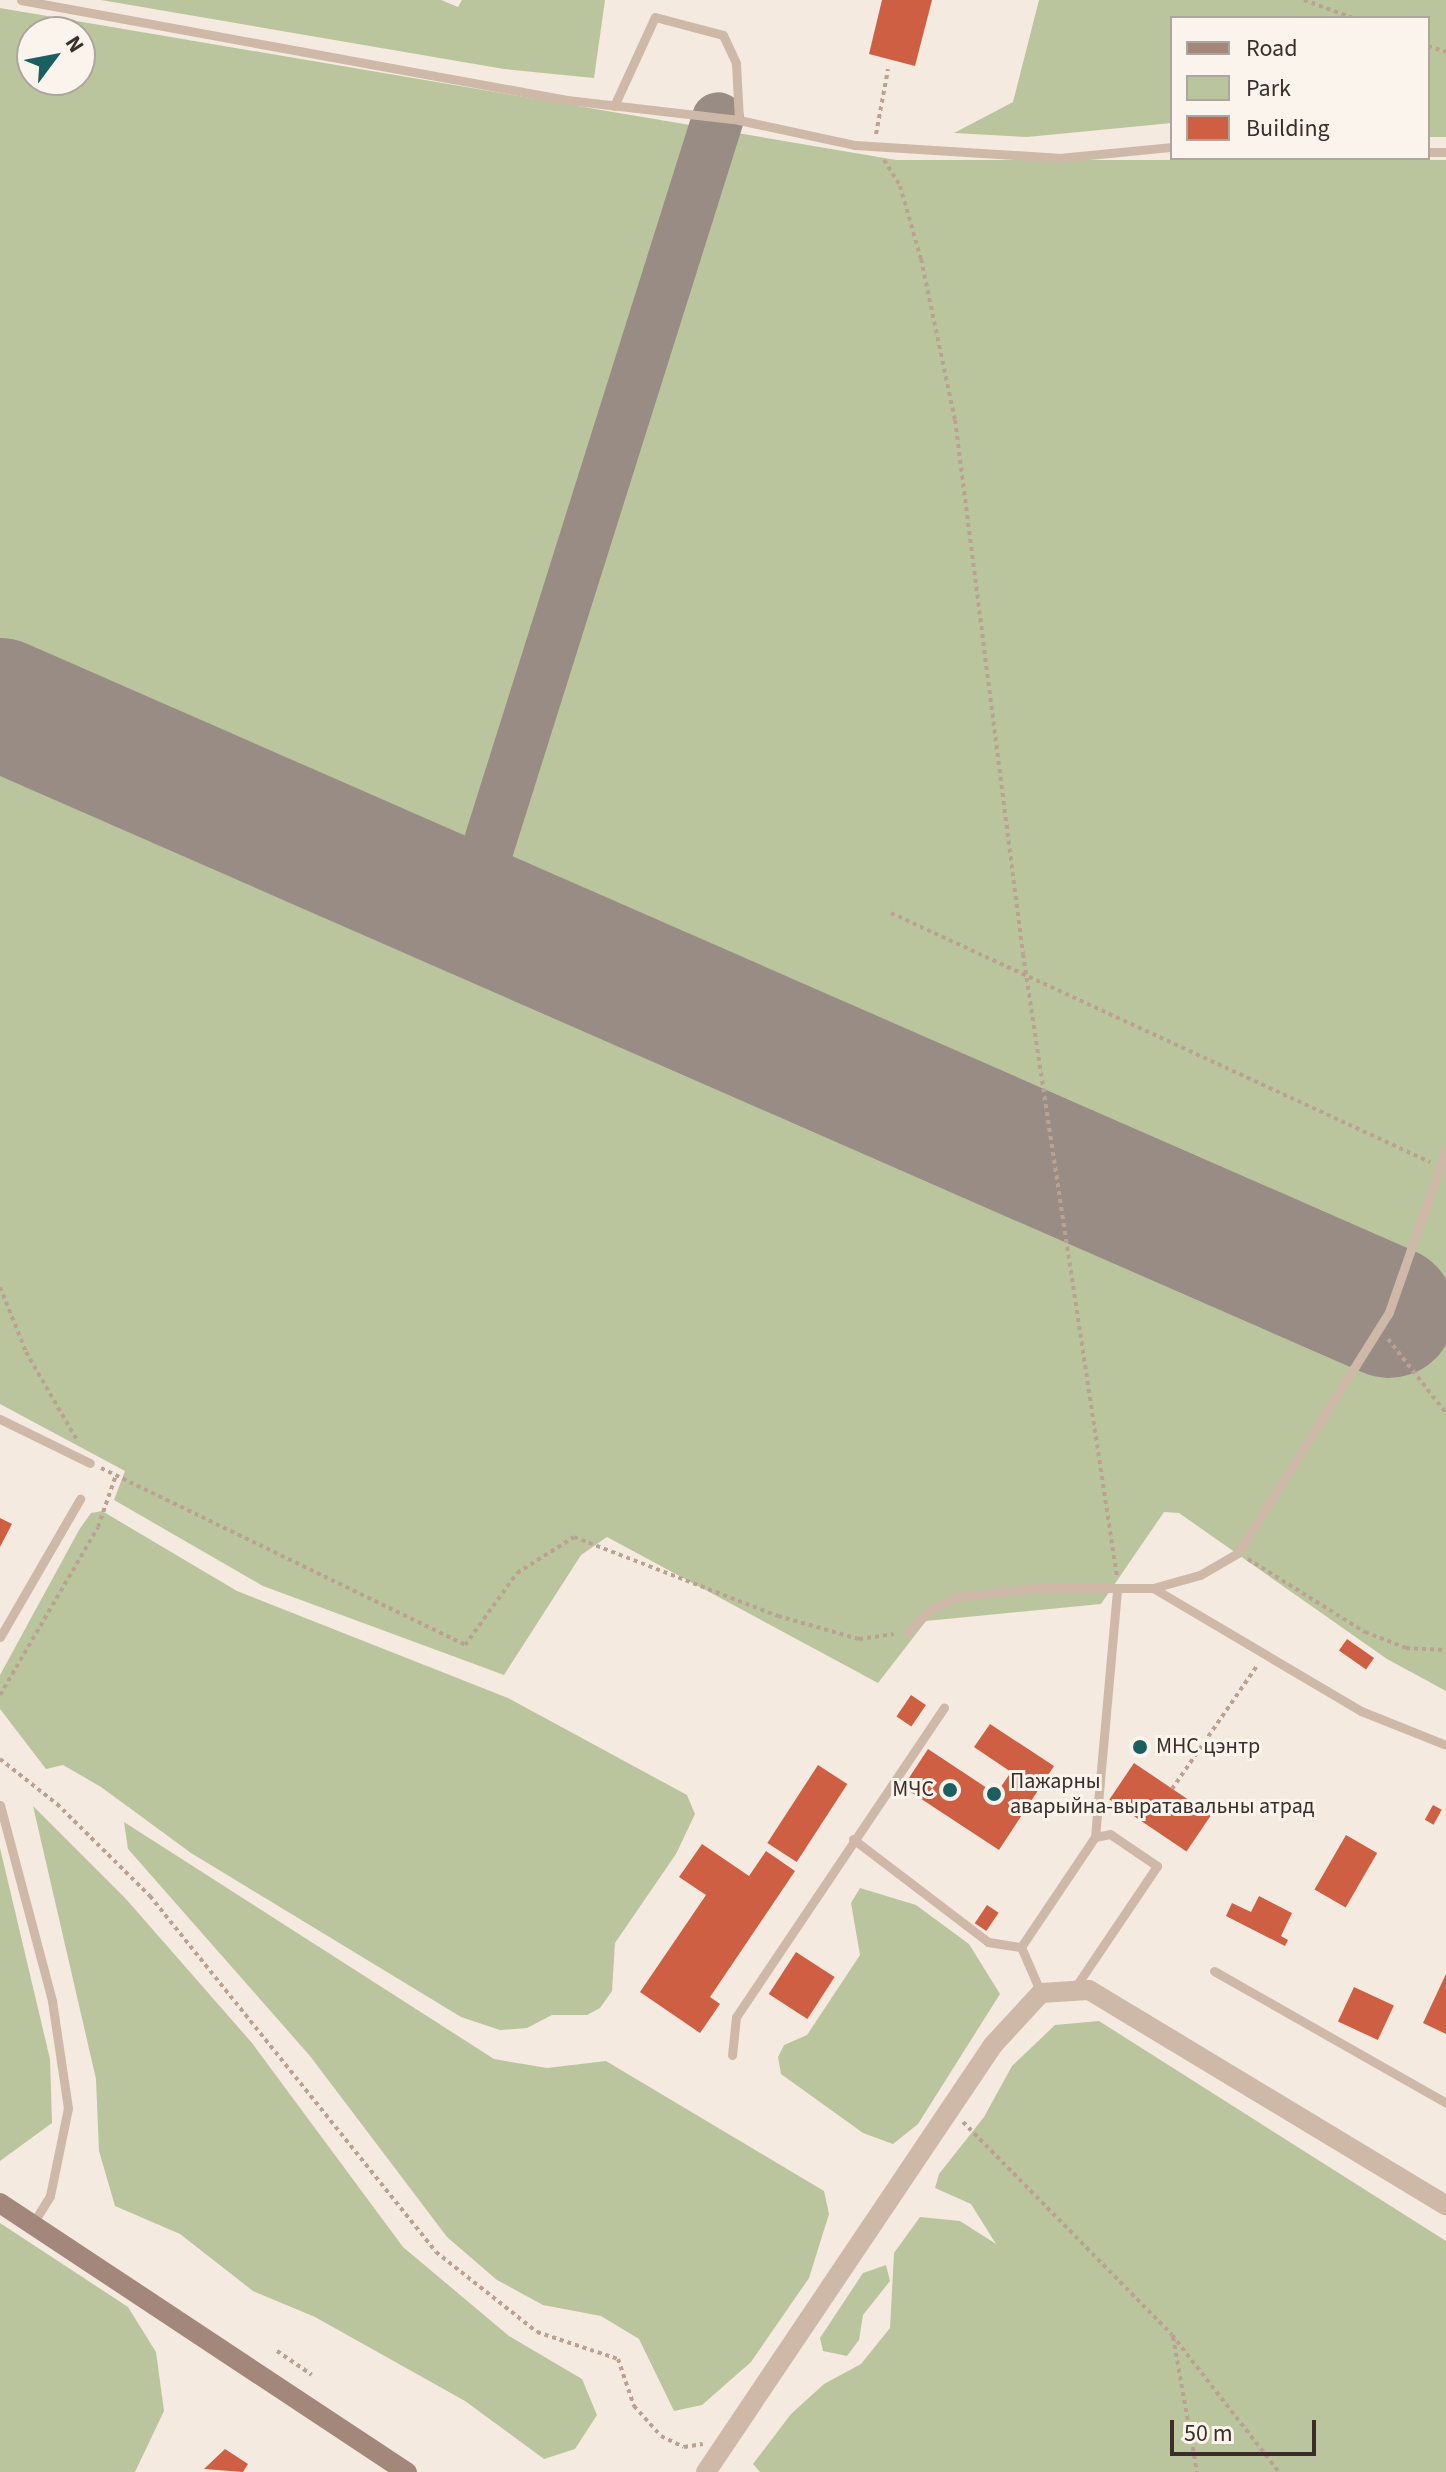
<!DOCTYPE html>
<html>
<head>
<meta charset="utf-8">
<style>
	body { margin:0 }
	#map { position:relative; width:1446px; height:2472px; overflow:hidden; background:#f5eadf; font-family:"Source Sans 3",sans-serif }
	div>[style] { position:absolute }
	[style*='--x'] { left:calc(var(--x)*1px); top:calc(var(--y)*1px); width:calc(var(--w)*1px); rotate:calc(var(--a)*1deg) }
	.green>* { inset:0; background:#bac59d }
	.taxiway>* { height:52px; margin:-26px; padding:0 26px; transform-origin:26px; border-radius:26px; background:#988c84 }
	.runway>* { height:132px; margin:-66px; padding:0 66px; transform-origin:66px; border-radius:66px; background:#988c84 }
	.building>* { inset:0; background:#cf5f43; transform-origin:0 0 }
	.path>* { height:4px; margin-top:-2px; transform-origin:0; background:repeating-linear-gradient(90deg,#baa293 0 4px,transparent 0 8px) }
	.service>* { height:9px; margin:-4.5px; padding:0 4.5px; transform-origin:4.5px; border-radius:4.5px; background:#ceb9a9 }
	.tertiary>* { height:20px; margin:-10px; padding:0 10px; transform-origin:10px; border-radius:10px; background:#ceb9a9 }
	.secondary>* { height:20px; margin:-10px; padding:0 10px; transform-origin:10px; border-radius:10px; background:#a2877a }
	.dots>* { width:22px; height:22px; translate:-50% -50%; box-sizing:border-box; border:4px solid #fbf4ec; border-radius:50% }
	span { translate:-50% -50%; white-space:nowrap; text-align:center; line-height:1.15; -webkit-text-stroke:6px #fbf4ec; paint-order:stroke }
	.poi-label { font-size:22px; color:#3b2e2a }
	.left { translate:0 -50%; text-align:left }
	.right { translate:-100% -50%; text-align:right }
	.legend { position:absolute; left:1170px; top:16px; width:260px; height:144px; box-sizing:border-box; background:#fbf4ec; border:2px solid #aea59e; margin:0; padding:10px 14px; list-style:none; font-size:24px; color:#3b2e2a }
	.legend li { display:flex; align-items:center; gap:16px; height:40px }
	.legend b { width:40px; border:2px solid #aea59e }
	.north { position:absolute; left:16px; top:16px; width:80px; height:80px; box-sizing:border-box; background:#fbf4ec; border:2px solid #aea59e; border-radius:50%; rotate:58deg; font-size:22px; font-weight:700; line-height:32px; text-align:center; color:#3b2e2a }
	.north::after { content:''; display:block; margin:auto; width:28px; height:36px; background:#1b5f60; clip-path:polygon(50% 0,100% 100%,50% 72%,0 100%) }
	.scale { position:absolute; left:1170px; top:2420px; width:146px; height:36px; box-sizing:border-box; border:4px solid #3b2e2a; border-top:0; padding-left:10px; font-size:24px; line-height:28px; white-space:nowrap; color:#3b2e2a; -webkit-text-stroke:6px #fbf4ec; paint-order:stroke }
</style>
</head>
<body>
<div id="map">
	<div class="green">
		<div style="clip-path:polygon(101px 0,441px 0,458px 7px,462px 0,605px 0,594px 78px,504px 69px)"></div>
		<div style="clip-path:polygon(1039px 0,1446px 0,1446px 137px,1428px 137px,1428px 18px,1172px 18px,1172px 123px,1027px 137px,954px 133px,1013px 102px)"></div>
		<div style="clip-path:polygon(evenodd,0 8px,896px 160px,1446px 160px,1446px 1691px,1387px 1659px,1179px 1513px,1164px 1512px,1101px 1604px,926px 1621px,878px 1683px,607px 1537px,581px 1555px,504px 1675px,263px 1586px,114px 1500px,125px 1471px,0 1404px,0 8px,32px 32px,80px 32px,80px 80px,32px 80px,32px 32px)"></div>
		<div style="clip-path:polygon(102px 1511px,237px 1591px,508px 1698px,687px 1795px,695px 1814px,676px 1854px,615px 1943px,612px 1991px,600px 2008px,587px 2015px,552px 2015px,527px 2028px,500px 2030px,461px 2017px,191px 1853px,101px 1787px,63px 1765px,46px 1769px,0 1709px,0 1675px,79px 1530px,91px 1513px)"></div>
		<div style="clip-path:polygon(33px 1806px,126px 1899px,252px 2043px,403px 2247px,509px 2336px,582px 2379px,597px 2415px,575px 2449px,544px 2459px,465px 2401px,315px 2317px,253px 2291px,180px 2234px,115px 2206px,99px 2151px,96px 2079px)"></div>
		<div style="clip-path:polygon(124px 1822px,494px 2059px,547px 2068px,606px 2061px,824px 2191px,829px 2214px,809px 2278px,751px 2362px,702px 2405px,674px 2411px,639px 2339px,601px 2316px,543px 2305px,497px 2280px,447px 2237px,310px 2056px,128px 1849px)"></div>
		<div style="clip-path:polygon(0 1848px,50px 2059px,52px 2123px,0 2161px)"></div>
		<div style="clip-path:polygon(860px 1888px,916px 1905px,969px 1944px,1000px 1994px,918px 2124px,893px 2144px,863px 2133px,781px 2074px,778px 2057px,784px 2045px,807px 2035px,860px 1955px,851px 1903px)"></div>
		<div style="clip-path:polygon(1099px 2021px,1446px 2241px,1446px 2472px,760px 2472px,753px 2464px,791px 2414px,824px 2384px,861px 2364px,890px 2328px,894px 2253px,920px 2217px,960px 2221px,996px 2244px,971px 2204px,935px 2188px,939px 2174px,984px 2117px,1012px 2066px,1055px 2025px)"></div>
		<div style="clip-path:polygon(0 2223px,128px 2307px,156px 2352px,164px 2411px,135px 2472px,0 2472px)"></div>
		<div style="clip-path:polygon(886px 2265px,890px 2281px,863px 2315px,859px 2340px,847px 2356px,823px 2351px,820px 2338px,863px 2273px)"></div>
	</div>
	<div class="taxiway">
		<div style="--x:448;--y:900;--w:47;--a:-44.1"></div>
		<div style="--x:482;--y:867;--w:785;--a:-72.51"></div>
	</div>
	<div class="runway">
		<div style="--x:0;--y:704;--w:1516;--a:23.64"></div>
	</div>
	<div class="building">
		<div style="clip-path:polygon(882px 0,932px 0,915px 66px,869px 54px)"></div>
		<div style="clip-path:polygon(0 1518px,12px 1524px,0 1547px)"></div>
		<div style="left:1347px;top:1639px;width:33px;height:14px;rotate:35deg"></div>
		<div style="left:911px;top:1695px;width:18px;height:26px;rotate:34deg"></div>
		<div style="clip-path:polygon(990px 1724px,1054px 1766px,999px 1850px,903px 1787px,928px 1749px,996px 1794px,1011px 1772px,974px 1747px)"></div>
		<div style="left:1134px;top:1763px;width:93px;height:44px;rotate:34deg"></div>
		<div style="left:818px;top:1765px;width:35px;height:93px;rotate:33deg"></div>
		<div style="left:1433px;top:1805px;width:10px;height:17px;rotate:29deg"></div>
		<div style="left:1346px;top:1835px;width:36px;height:63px;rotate:30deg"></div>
		<div style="clip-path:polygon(702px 1844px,749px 1876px,766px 1851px,795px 1871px,710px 1997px,720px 2004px,700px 2033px,640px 1992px,706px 1895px,679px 1877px)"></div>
		<div style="clip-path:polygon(1259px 1896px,1292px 1913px,1281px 1936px,1288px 1940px,1285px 1946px,1226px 1916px,1232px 1903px,1251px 1912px)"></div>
		<div style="left:987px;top:1905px;width:14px;height:22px;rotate:34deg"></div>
		<div style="left:796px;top:1952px;width:46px;height:50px;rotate:33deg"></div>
		<div style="clip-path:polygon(1446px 1974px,1446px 2034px,1423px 2023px)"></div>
		<div style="left:1354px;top:1987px;width:44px;height:38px;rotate:25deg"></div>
		<div style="clip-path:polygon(225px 2449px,248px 2464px,243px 2472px,204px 2469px)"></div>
	</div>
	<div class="path">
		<div style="--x:1304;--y:0;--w:52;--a:20.2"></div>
		<div style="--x:1428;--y:46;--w:19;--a:18"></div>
		<div style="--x:876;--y:134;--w:66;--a:-79.5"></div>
		<div style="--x:884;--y:160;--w:31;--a:58"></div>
		<div style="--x:900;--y:186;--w:76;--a:74"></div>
		<div style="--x:921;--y:259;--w:165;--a:78.1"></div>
		<div style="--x:955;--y:420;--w:538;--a:82.74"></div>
		<div style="--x:1023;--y:954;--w:630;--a:81.42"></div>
		<div style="--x:891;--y:913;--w:594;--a:24.8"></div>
		<div style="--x:0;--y:1287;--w:70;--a:68.2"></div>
		<div style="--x:26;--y:1352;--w:104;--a:60"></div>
		<div style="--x:1388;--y:1339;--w:94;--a:51.9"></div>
		<div style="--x:101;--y:1468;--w:405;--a:25.9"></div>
		<div style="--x:465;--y:1645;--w:89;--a:-54.2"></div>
		<div style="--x:517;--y:1573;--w:67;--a:-32.3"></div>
		<div style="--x:574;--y:1537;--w:219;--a:21.2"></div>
		<div style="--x:778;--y:1616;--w:84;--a:15.9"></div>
		<div style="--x:859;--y:1639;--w:35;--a:-8"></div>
		<div style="--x:1248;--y:1559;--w:138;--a:32"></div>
		<div style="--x:1365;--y:1632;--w:44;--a:21.3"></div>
		<div style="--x:1406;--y:1648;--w:40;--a:2.9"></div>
		<div style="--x:0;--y:1695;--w:194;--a:-59.7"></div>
		<div style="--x:98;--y:1527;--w:55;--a:-70.9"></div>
		<div style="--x:0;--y:1759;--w:73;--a:38.3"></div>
		<div style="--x:57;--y:1804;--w:131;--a:44.7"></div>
		<div style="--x:150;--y:1896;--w:457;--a:51.2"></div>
		<div style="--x:436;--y:2252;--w:129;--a:38.4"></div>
		<div style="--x:537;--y:2332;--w:85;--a:18.4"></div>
		<div style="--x:618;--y:2359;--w:50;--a:71.2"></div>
		<div style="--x:634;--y:2406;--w:40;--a:48"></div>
		<div style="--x:661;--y:2436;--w:25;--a:26"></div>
		<div style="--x:684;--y:2447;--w:19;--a:-9"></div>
		<div style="--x:1172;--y:1789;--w:150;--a:-55.4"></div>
		<div style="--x:963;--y:2122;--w:298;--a:45.5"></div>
		<div style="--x:1172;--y:2335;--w:174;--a:52"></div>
		<div style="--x:1173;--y:2337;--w:137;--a:79.9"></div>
		<div style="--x:277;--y:2351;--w:42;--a:34.4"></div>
	</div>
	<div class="service">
		<div style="--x:21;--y:0;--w:555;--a:10.38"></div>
		<div style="--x:567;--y:100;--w:173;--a:6.6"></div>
		<div style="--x:739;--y:120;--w:119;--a:12.2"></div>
		<div style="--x:855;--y:145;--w:204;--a:3.6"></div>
		<div style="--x:1059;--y:158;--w:114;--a:-5.6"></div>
		<div style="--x:614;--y:106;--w:98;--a:-65.3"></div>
		<div style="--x:655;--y:17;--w:70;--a:14.8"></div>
		<div style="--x:723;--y:35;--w:31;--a:65"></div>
		<div style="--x:736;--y:63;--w:57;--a:87"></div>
		<div style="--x:1428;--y:152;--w:18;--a:0"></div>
		<div style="--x:0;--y:1419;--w:100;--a:26.1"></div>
		<div style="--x:1153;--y:1588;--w:242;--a:30.6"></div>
		<div style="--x:1361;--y:1711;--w:92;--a:21.8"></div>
		<div style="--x:908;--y:1632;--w:31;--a:-45"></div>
		<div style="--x:930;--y:1610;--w:31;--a:-25"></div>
		<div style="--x:958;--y:1597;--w:81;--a:-6.4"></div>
		<div style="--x:1038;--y:1588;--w:115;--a:0"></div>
		<div style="--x:1153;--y:1588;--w:49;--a:-15.5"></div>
		<div style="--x:1200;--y:1575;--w:44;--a:-30.1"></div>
		<div style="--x:1238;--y:1553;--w:284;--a:-57.9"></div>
		<div style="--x:1389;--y:1312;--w:173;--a:-70.7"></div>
		<div style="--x:0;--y:1637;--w:160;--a:-59.9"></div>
		<div style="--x:0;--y:1805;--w:203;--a:75.1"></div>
		<div style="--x:52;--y:2001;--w:108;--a:81.5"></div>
		<div style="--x:68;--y:2108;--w:90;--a:101.6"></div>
		<div style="--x:50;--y:2196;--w:32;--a:122"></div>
		<div style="--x:1095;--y:1837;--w:247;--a:-84.9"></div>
		<div style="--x:853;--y:1839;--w:170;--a:37.3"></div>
		<div style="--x:988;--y:1942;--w:33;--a:9"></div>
		<div style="--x:1214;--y:1971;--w:267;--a:29.6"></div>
		<div style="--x:1041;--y:1993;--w:50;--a:-113.5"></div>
		<div style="--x:1021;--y:1947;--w:133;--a:-56.1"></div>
		<div style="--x:1095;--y:1837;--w:15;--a:-11"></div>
		<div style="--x:1110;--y:1834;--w:57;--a:34.2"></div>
		<div style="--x:1157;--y:1866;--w:148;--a:124"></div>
		<div style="--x:732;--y:2055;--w:38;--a:-84"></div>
		<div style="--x:736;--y:2017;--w:373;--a:-56.1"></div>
	</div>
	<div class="tertiary">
		<div style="--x:706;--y:2472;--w:514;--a:-56.09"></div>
		<div style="--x:993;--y:2045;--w:71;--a:-47.3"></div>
		<div style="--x:1041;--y:1993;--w:48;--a:-3.6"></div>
		<div style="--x:1089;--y:1990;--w:417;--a:31.1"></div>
	</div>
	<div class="secondary">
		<div style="--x:0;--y:2203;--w:488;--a:33.5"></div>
	</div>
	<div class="dots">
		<div style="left:1140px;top:1747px;background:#1b5f60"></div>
		<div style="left:950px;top:1790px;background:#1b5f60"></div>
		<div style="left:994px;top:1794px;background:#1b5f60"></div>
	</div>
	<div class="poi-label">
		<span class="left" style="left:1156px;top:1747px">МНС цэнтр</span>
		<span class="left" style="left:1010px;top:1794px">Пажарны<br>аварыйна-выратавальны атрад</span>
		<span class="right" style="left:934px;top:1790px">МЧС</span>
	</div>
	<ul class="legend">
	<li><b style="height:10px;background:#a2877a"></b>Road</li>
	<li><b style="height:22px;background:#bac59d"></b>Park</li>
	<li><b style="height:22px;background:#cf5f43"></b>Building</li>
	</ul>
	<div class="north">N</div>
	<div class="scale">50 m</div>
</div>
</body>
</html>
